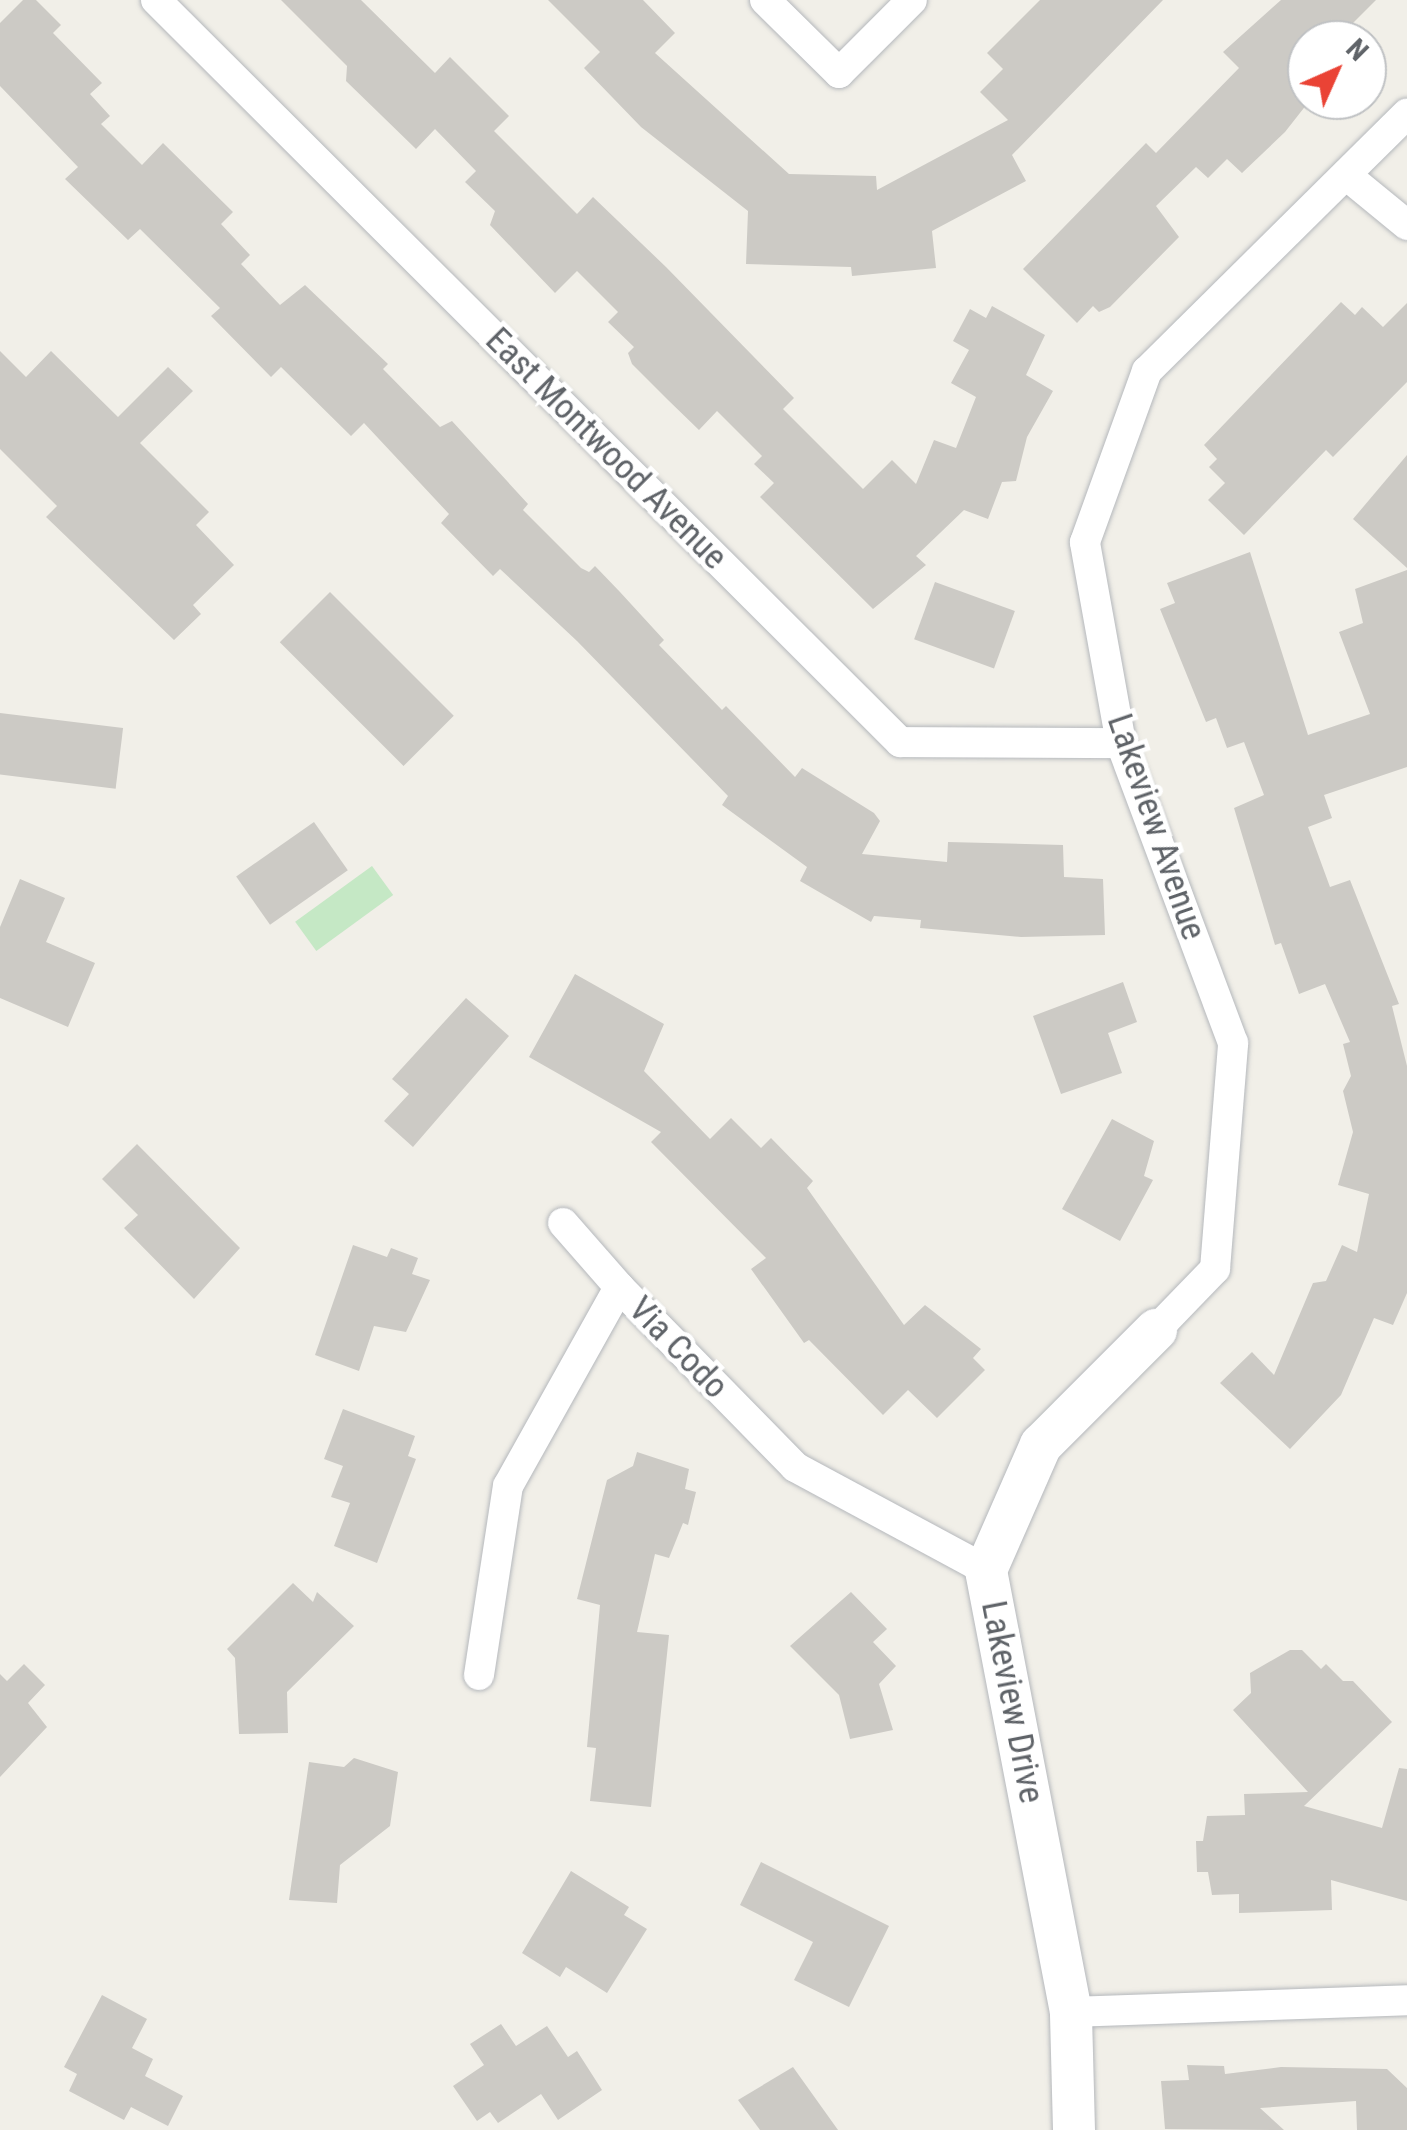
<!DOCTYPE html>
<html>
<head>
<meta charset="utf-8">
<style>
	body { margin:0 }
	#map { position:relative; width:1407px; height:2130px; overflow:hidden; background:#f1efe8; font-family:"Roboto Condensed",sans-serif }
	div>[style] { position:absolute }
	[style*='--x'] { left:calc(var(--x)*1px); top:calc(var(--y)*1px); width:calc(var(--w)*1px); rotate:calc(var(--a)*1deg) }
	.green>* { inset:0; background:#c5e8c5; transform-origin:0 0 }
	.building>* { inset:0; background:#cccac5; transform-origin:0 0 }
	.roads { filter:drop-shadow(0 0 2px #b5b8bc) drop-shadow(0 0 2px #b5b8bc) }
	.street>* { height:30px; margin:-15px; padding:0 15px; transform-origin:15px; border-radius:15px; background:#fff }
	.secondary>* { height:42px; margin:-21px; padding:0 21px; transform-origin:21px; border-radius:21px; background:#fff }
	span { translate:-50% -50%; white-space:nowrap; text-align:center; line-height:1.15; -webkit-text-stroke:9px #fff; paint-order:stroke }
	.street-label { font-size:35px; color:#5f6368 }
	.north { position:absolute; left:1287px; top:20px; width:100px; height:100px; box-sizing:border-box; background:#fff; border:2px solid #bfc1c3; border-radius:50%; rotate:45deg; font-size:28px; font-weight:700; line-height:40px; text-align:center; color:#5f6368 }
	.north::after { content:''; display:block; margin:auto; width:35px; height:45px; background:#ea4335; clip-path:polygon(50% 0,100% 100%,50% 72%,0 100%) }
</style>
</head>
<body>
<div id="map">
	<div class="green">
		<div style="left:372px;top:866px;width:36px;height:95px;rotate:54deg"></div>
	</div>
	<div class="building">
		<div style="clip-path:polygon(23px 0,36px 0,61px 25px,53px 33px,102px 83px,90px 94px,110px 116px,101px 124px,142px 165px,163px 143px,233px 212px,221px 224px,250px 255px,241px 264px,280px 305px,305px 285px,388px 364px,383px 369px,440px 427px,452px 421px,528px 504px,523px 510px,581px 568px,589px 572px,595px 566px,620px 592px,664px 640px,659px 645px,722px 710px,726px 706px,795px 777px,802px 768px,874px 813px,880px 821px,862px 854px,947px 862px,948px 842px,1063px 845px,1064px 877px,1103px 879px,1105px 935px,1021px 937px,920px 928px,921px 920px,874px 916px,871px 922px,800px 881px,807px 867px,722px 805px,728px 796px,577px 641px,500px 569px,493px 576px,441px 523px,449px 514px,364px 423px,351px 436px,281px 367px,271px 377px,211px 316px,220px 308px,140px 229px,128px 240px,65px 179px,78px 167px,0 86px,0 23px)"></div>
		<div style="clip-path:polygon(281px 0,361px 0,435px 73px,450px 57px,509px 116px,494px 131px,577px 214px,593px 197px,666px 267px,794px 398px,783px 409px,863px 489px,892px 460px,916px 484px,934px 440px,956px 448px,976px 397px,951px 383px,969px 350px,953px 341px,970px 309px,986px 318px,992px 306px,1045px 335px,1026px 375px,1053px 391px,1027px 437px,1016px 481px,1002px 482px,988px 519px,964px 510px,916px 556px,926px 565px,873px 609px,760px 497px,774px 483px,754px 464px,762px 456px,717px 411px,699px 430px,668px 400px,632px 364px,628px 353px,634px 347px,608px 322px,618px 312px,577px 271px,555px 293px,490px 225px,495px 211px,465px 182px,476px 171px,435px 129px,416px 149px,346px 81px,347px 66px)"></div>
		<div style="clip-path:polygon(548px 0,643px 0,675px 33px,655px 53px,789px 174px,876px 176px,877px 190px,1008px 120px,980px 92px,1003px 69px,987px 53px,1040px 0,1163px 0,1012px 155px,1026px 181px,932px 231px,936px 268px,852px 276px,851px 267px,746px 264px,748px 211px,641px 127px,584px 68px,600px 52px)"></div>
		<div style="clip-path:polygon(1281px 0,1376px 0,1336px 40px,1307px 40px,1307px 104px,1285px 132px,1242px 173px,1227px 159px,1208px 178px,1196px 167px,1156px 206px,1179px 237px,1110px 307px,1099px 312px,1093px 306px,1077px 323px,1023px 269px,1146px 143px,1156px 153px,1239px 68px,1223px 52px)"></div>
		<div style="clip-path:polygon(1341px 302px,1355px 315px,1362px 307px,1383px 327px,1407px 303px,1407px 382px,1333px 457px,1326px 450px,1244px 535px,1208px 500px,1225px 483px,1209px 467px,1217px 459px,1204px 445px)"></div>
		<div style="clip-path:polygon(0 351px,26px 377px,51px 351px,118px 417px,168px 367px,193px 391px,140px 443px,209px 512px,196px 525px,234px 565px,193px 605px,201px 614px,174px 640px,46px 517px,57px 506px,0 449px)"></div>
		<div style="clip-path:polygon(1407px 455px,1407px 568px,1353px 519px)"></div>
		<div style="clip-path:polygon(1250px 552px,1308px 735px,1370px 714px,1339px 632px,1363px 623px,1355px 589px,1407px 570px,1407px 767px,1324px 795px,1332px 818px,1308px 827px,1330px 887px,1350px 880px,1399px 1004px,1392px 1006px,1407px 1066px,1407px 1293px,1393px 1325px,1374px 1318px,1341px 1395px,1290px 1449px,1220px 1383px,1252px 1352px,1274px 1375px,1313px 1283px,1326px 1281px,1342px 1245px,1357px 1252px,1369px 1194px,1338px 1185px,1353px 1132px,1343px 1091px,1351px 1076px,1343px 1044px,1350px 1042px,1325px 984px,1299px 994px,1281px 943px,1275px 945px,1234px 808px,1264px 795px,1244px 742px,1227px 748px,1216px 718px,1206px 722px,1160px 609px,1175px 603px,1167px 583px)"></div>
		<div style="left:935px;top:582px;width:85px;height:61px;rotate:20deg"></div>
		<div style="left:330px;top:592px;width:175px;height:71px;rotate:45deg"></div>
		<div style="left:0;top:713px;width:124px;height:61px;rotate:7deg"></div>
		<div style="left:314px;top:822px;width:59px;height:95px;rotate:55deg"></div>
		<div style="clip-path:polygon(20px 879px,65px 898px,46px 942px,95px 963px,68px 1027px,0 998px,0 927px)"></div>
		<div style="clip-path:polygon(575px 974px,664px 1024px,644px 1071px,710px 1139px,731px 1118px,761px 1148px,771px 1138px,813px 1181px,807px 1188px,904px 1325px,925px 1305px,981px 1349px,973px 1358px,985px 1370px,937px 1418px,908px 1390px,883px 1415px,809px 1340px,804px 1343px,751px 1269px,766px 1258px,651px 1142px,661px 1132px,529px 1057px)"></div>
		<div style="clip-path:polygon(1123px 982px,1137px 1022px,1108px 1033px,1122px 1073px,1061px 1094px,1033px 1016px)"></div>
		<div style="clip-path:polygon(466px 998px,509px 1036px,413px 1147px,384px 1121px,409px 1094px,392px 1079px)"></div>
		<div style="clip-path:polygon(1112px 1119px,1154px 1141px,1144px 1176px,1153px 1180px,1120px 1241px,1062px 1209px)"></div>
		<div style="clip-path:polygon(137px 1144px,240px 1248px,194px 1299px,124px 1228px,138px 1215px,102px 1179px)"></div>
		<div style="clip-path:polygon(353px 1245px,387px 1257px,391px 1248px,418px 1258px,412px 1274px,430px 1280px,406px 1332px,374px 1326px,359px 1371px,315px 1355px)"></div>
		<div style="clip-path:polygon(343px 1409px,415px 1436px,408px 1456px,416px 1459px,377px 1563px,334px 1546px,350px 1503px,331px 1497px,343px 1466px,324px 1459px)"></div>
		<div style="clip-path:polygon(637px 1452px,689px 1469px,685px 1489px,696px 1492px,688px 1525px,683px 1523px,669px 1558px,655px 1554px,637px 1632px,669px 1635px,651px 1807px,590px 1801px,596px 1748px,587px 1747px,600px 1605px,577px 1599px,607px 1480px,633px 1466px)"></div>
		<div style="clip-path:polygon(293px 1583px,313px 1602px,317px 1592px,354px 1626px,287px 1692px,288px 1733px,239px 1734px,235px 1658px,227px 1649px)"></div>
		<div style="clip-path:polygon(851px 1592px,887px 1629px,873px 1642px,896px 1666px,879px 1684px,893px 1730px,850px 1739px,839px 1695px,790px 1646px)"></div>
		<div style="clip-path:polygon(1290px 1650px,1302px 1650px,1321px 1669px,1326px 1664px,1343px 1681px,1353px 1681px,1392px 1722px,1304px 1806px,1382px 1828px,1399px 1768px,1407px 1769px,1407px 1901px,1331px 1880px,1332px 1910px,1239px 1913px,1239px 1894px,1212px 1895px,1208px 1872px,1197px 1872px,1196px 1841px,1203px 1841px,1207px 1816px,1245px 1815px,1244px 1794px,1308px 1792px,1233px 1710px,1251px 1693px,1250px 1673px)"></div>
		<div style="clip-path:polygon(24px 1664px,45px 1685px,28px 1703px,47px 1727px,0 1777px,0 1674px,7px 1681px)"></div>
		<div style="clip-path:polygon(354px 1758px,398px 1772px,390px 1826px,340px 1865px,337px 1903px,289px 1900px,309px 1762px,344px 1767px)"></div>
		<div style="clip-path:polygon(761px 1862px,889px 1926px,849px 2007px,794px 1980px,813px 1942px,740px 1905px)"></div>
		<div style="clip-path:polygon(571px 1871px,629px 1907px,624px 1915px,647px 1929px,607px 1993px,566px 1967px,560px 1977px,522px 1953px)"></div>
		<div style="clip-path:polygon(102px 1995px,147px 2019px,132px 2048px,153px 2059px,145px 2076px,183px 2096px,168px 2126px,131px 2107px,124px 2120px,69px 2091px,77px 2074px,64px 2067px)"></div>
		<div style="clip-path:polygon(501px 2024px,516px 2046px,547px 2026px,568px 2057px,577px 2051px,602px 2090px,558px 2120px,541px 2094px,498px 2123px,490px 2112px,477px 2121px,453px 2086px,484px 2065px,470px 2044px)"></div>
		<div style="clip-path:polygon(1187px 2065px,1224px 2066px,1225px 2074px,1281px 2067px,1387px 2069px,1407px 2088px,1407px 2130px,1357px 2130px,1356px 2101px,1260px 2108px,1284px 2130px,1165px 2129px,1161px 2081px,1189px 2080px)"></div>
		<div style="clip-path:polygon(793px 2067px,838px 2130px,760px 2130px,738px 2100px)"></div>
	</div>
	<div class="roads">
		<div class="street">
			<div style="--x:156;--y:0;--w:1051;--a:44.92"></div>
			<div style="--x:900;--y:742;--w:221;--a:0.3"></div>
			<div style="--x:765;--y:0;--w:104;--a:44.6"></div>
			<div style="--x:839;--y:73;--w:103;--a:-45"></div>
			<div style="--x:1346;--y:175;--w:79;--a:39.3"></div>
			<div style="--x:563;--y:1223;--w:85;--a:48.8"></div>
			<div style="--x:1156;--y:1330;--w:85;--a:-46"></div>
			<div style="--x:1215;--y:1269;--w:227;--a:-85.4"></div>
			<div style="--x:1233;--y:1043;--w:320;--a:-110.5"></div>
			<div style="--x:1121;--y:743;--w:204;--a:-100.2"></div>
			<div style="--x:1085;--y:542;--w:182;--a:-70.1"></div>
			<div style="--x:1147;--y:371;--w:366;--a:-44.7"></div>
			<div style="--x:479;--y:1675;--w:191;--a:-81.3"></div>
			<div style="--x:508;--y:1486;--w:228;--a:-60.8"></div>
			<div style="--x:619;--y:1287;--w:252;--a:45.6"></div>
			<div style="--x:795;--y:1467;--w:217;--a:28.3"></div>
			<div style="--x:1071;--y:2012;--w:336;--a:-2"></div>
		</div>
		<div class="secondary">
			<div style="--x:1074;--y:2130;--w:118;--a:-91.5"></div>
			<div style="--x:1071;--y:2012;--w:450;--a:-100.9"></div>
			<div style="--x:986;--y:1570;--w:137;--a:-66.3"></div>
			<div style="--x:1041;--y:1445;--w:163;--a:-45"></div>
		</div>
	</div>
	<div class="street-label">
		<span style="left:606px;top:449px;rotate:45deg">East Montwood Avenue</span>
		<span style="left:1156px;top:827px;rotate:71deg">Lakeview Avenue</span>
		<span style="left:678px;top:1348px;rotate:46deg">Via Codo</span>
		<span style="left:1012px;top:1702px;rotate:79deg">Lakeview Drive</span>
	</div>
	<div class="north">N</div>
</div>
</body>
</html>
